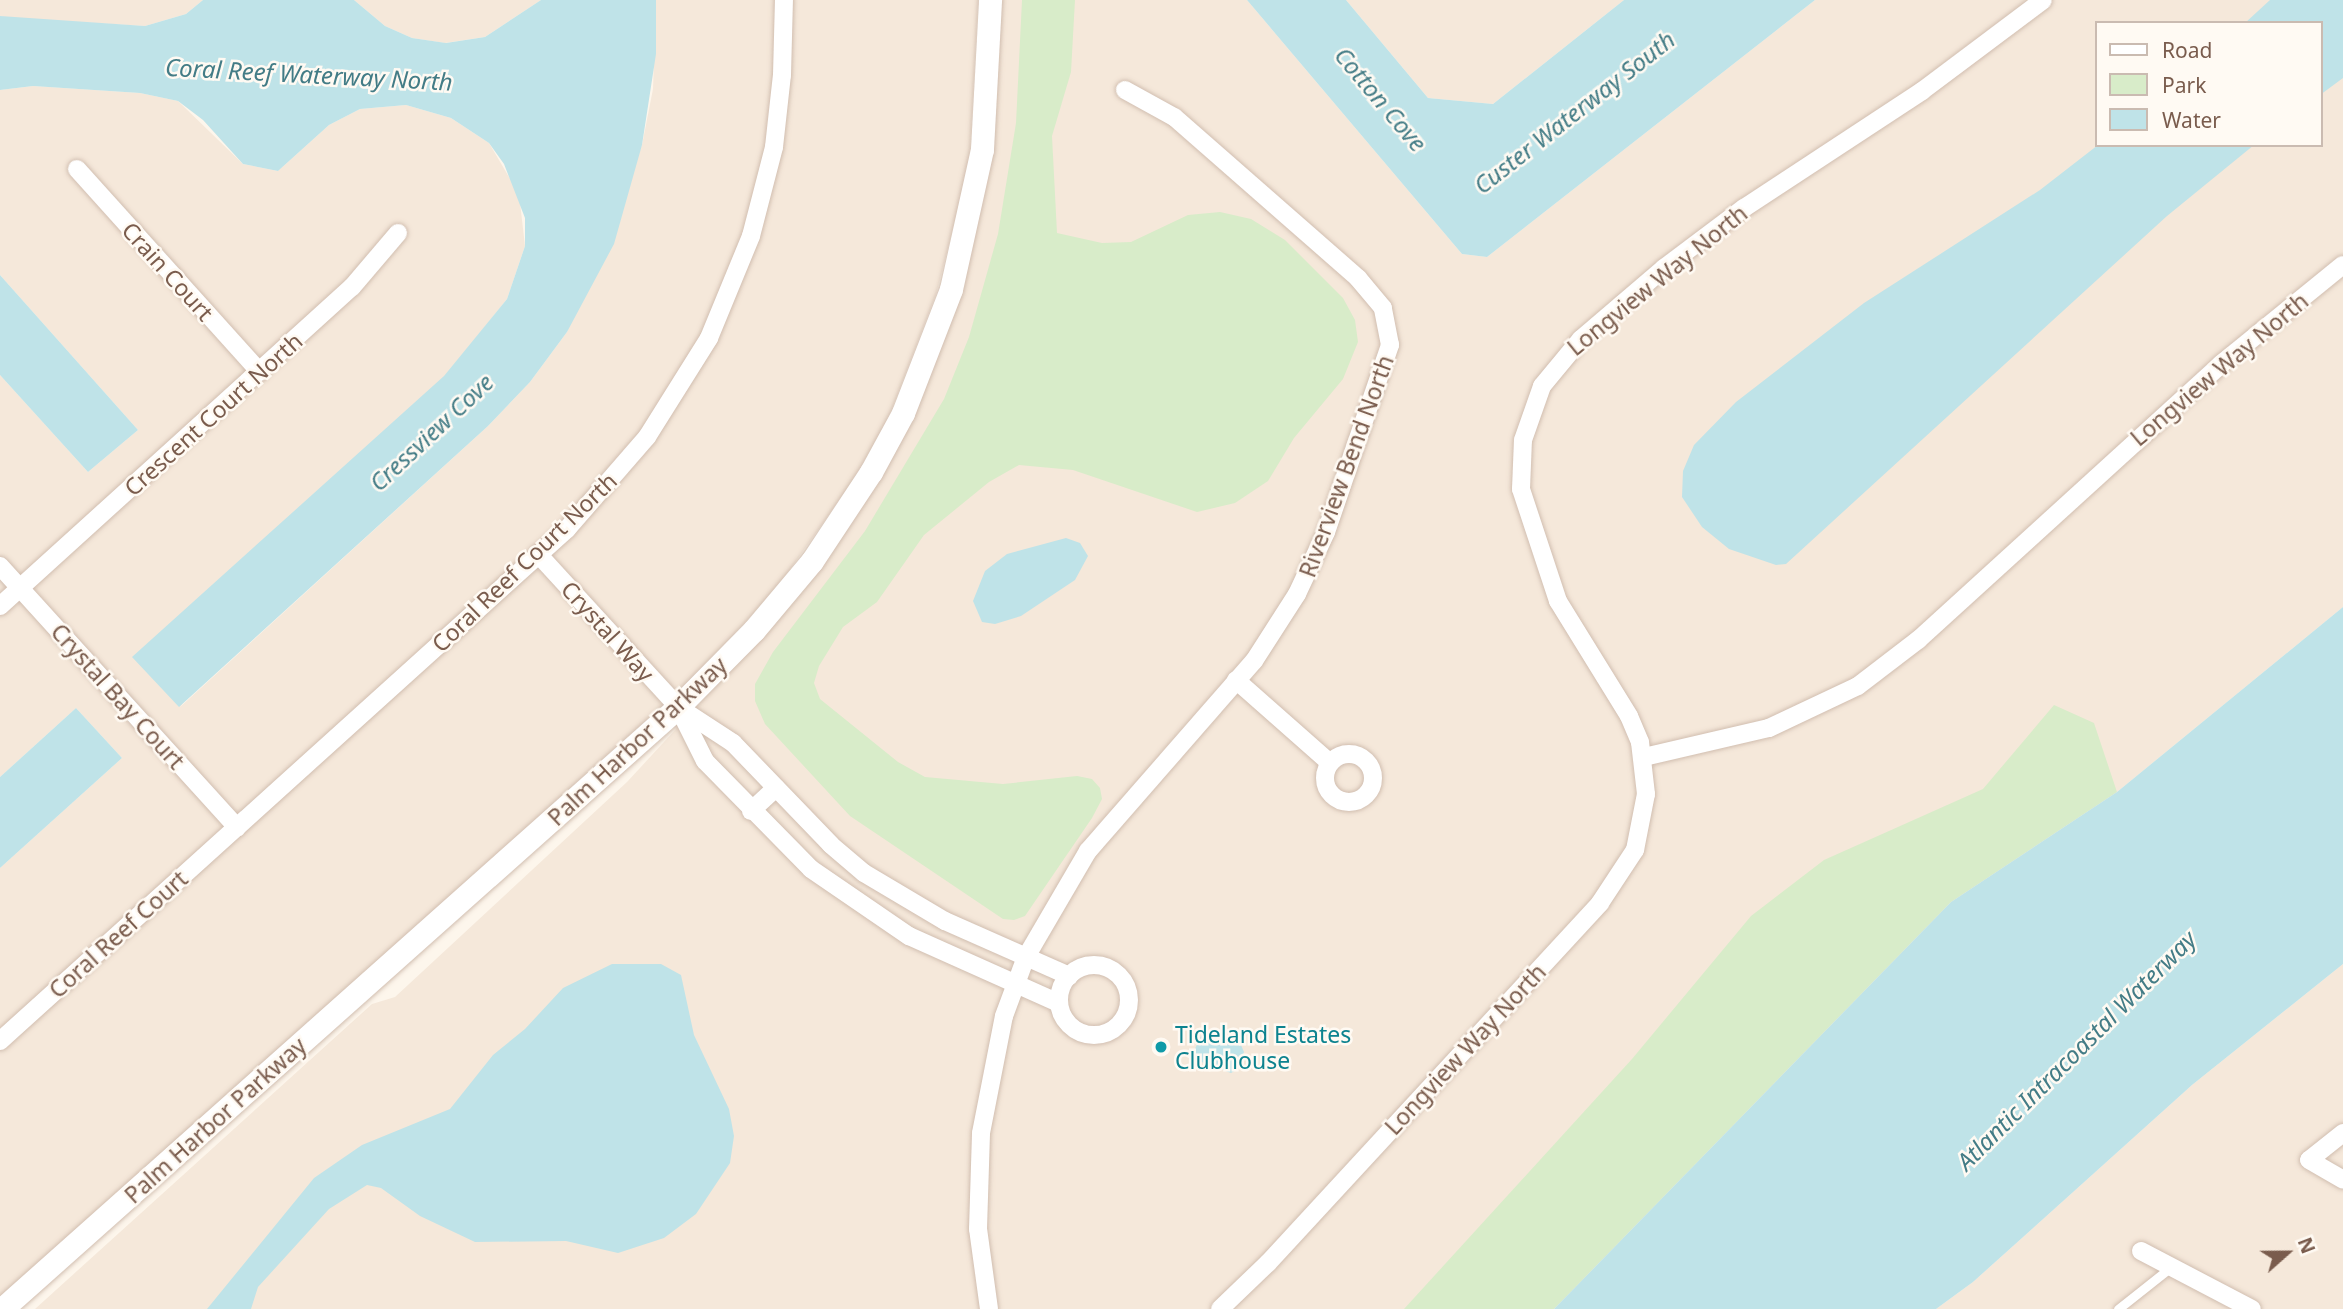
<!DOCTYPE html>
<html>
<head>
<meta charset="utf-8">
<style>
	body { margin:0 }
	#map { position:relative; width:2343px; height:1309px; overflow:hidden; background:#fdf6ec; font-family:"Noto Sans",sans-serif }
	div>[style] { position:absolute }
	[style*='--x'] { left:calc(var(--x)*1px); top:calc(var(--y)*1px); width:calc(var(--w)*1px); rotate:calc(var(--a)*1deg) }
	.residential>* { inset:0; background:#f5e8da }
	.green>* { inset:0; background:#d8ecc9 }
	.water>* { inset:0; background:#bfe3e8 }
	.roads { filter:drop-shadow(0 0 2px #d1beb0) drop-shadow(0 0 2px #d1beb0) }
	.service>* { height:9px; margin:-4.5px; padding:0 4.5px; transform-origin:4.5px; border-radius:4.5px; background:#fff }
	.minor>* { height:18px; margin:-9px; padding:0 9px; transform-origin:9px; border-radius:9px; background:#fff }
	.minor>.ring { margin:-9px; padding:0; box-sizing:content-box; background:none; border:18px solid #fff; border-radius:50% }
	.tertiary>* { height:23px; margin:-11.5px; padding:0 11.5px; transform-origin:11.5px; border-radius:11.5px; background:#fff }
	.dots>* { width:19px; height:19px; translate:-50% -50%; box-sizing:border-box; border:4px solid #fffaf3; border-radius:50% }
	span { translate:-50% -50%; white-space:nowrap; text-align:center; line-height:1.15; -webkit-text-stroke:5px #fffaf3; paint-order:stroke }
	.street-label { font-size:23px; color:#7a5c4d }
	.culture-label { font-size:23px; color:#0d838f }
	.left { translate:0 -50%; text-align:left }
	.water-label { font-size:24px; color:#437c86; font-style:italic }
	.legend { position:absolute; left:2095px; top:21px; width:228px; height:126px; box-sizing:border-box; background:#fffaf3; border:2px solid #cabbb1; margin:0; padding:9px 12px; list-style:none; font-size:21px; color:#7a5c4d }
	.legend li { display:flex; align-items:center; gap:14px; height:35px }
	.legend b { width:35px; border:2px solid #cabbb1 }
	.north { position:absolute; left:2252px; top:1218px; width:70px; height:70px; -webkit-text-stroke:5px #fffaf3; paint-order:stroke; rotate:69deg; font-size:19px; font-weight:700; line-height:28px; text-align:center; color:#7a5c4d }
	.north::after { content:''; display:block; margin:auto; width:24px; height:32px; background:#7a5c4d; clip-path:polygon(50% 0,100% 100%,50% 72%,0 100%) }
</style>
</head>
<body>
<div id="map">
	<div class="residential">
		<div style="clip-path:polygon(0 0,203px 0,186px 14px,145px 26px,9px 18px,0 16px)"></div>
		<div style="clip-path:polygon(354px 0,541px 0,485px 37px,445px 43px,412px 38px,385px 26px)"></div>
		<div style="clip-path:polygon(656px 0,978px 0,969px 166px,936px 294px,888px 419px,852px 482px,778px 586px,700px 672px,0 1298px,0 868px,122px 758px,76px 708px,0 777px,0 375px,88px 472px,138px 430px,0 275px,0 90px,33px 86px,140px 93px,178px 101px,243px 164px,278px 171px,329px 125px,360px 109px,406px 105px,451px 118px,489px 143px,519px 194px,525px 246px,507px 299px,180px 707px,488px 426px,530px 382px,567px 332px,642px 145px,653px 89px)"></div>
		<div style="clip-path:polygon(evenodd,1000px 0,1247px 0,1462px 254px,1487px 257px,1815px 0,2343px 0,2343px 607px,2117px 792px,1951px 902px,1554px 1309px,35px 1309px,372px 1004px,395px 997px,627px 782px,798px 597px,908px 424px,957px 302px,990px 167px,1000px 0,2096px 23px,2320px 23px,2320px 145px,2096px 145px,2096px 23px)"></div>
		<div style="clip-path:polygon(1346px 0,1624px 0,1493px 104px,1428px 98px)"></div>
		<div style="clip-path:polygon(2343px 964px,2343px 1309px,1936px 1309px,1973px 1282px,2192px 1085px)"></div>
	</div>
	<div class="green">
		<div style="clip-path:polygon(1022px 0,1075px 0,1071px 72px,1052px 136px,1057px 233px,1102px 243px,1131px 242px,1188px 215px,1220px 212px,1251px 219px,1285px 240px,1343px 298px,1355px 320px,1358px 342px,1343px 379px,1294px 438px,1268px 481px,1235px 503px,1197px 512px,1073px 470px,1019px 465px,989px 482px,924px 535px,877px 602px,843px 627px,819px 666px,814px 683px,820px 699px,898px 762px,925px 777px,1003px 784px,1077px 776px,1092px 779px,1100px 788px,1102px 799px,1092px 818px,1025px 916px,1014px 920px,1003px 919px,850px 816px,765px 724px,755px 701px,755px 684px,773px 652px,865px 531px,944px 399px,969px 337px,998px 234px,1016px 123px)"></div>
		<div style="clip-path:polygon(2054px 705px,2094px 723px,2117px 792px,1951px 902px,1554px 1309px,1404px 1309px,1632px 1059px,1751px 916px,1824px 860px,1983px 789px)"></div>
	</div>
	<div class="water">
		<div style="clip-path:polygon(203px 0,354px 0,385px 26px,412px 38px,446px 43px,485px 37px,541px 0,656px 0,656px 54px,642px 145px,614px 244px,567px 332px,530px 382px,488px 426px,179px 707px,132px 657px,444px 376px,507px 299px,525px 246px,525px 218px,504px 164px,489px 143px,451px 118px,406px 105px,360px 109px,329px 125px,278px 171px,243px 164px,203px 120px,178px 101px,140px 93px,33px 86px,0 90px,0 16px,145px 26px,186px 14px)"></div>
		<div style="clip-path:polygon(1247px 0,1346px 0,1428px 98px,1493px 104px,1624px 0,1815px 0,1487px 257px,1462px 254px)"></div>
		<div style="clip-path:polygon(2270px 0,2343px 0,2343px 78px,2320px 95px,2320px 23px,2245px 23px)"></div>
		<div style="clip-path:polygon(2098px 145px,2254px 145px,2167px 216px,1786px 564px,1776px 565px,1729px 549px,1702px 527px,1682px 497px,1683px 471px,1694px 445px,1736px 402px,1864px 303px,2040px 190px)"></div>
		<div style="clip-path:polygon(0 275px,138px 430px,88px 472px,0 375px)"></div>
		<div style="clip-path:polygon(1066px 538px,1080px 543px,1088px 556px,1075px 580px,1021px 616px,995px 624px,982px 622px,973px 601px,985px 571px,1007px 554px)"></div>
		<div style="clip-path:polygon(2343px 607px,2343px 964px,2192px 1085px,1973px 1282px,1936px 1309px,1554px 1309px,1951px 902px,2117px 792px)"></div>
		<div style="clip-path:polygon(76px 708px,122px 758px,0 868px,0 777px)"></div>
		<div style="clip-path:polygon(612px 964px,661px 964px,681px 975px,694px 1035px,729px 1109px,734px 1136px,730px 1163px,696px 1214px,664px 1238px,618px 1253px,566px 1241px,475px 1242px,420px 1216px,381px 1188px,367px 1185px,329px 1209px,258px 1287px,251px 1309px,207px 1309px,314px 1178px,362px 1145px,450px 1109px,493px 1055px,525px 1029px,563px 988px)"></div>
		<div style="clip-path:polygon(1208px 1031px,1241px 1045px,1244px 1052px,1236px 1070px,1231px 1073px,1196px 1060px,1193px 1053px,1202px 1034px)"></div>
	</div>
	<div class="roads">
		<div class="service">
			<div style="--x:2118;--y:1309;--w:68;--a:-38.4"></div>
		</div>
		<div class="minor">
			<div style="--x:77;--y:169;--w:273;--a:48"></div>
			<div style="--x:538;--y:554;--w:207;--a:47.5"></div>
			<div style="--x:678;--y:707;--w:66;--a:33.2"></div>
			<div style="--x:733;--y:743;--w:141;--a:46.1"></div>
			<div style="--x:831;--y:845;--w:43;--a:40.3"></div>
			<div style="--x:864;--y:873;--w:94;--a:30.7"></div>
			<div style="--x:945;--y:921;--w:136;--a:23.9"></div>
			<div style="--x:0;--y:566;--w:353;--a:47.8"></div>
			<div style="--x:0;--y:606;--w:475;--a:-42.2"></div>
			<div style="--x:352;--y:287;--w:71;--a:-49.6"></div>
			<div style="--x:1236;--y:680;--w:125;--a:41.4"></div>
			<div style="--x:678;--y:707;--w:60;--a:63.4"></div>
			<div style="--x:705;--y:761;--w:151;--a:45.5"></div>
			<div style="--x:811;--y:869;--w:119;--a:34.4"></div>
			<div style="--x:909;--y:936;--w:164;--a:24.1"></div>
			<div class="ring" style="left:1325px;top:754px;width:30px;height:30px"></div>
			<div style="--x:1644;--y:757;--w:128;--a:-13.1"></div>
			<div style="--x:1769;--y:728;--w:98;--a:-25.3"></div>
			<div style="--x:1858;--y:686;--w:76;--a:-37.5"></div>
			<div style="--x:1918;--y:640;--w:410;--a:-42.3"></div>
			<div style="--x:2221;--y:364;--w:157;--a:-39.1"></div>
			<div style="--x:751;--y:811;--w:34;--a:-43"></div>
			<div class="ring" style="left:1059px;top:965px;width:52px;height:52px"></div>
			<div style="--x:0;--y:1041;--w:764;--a:-42.08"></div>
			<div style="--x:567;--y:529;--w:122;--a:-49"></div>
			<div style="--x:647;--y:437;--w:117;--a:-57.9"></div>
			<div style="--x:709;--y:338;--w:110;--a:-67.6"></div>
			<div style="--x:751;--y:236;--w:92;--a:-75.5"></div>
			<div style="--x:774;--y:147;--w:72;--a:-83.7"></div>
			<div style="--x:782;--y:75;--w:75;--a:-88.5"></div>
			<div style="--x:2343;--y:1133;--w:43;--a:141.5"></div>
			<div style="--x:2309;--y:1160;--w:39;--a:30"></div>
			<div style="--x:2141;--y:1251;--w:125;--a:27.6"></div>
			<div style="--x:989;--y:1309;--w:81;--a:-97.8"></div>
			<div style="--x:978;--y:1229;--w:96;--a:-88.2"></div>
			<div style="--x:981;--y:1133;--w:119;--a:-78.9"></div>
			<div style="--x:1004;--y:1016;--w:63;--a:-69.6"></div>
			<div style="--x:1026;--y:957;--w:123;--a:-59.7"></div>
			<div style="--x:1088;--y:851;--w:252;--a:-48.9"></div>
			<div style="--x:1254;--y:661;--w:80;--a:-57.3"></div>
			<div style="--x:1297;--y:594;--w:68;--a:-64.9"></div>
			<div style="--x:1326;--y:532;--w:198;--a:-71.1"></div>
			<div style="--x:1390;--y:345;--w:38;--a:-101"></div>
			<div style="--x:1383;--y:308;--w:39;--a:-130"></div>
			<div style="--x:1358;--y:278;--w:244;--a:-138.8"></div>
			<div style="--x:1174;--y:117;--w:56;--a:-151.1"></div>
			<div style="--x:1220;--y:1309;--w:66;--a:-43.8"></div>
			<div style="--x:1268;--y:1263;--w:490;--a:-47.3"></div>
			<div style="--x:1600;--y:903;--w:64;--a:-56.6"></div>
			<div style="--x:1635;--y:850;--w:57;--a:-78.9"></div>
			<div style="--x:1646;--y:794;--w:52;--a:-96.6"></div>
			<div style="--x:1640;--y:742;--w:28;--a:-113"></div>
			<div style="--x:1629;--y:716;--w:135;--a:-121.7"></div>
			<div style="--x:1558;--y:601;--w:118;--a:-108.3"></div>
			<div style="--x:1521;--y:489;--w:49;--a:-87.7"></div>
			<div style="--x:1523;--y:440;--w:57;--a:-70.6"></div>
			<div style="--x:1542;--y:386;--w:61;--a:-50.3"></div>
			<div style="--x:1581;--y:339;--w:109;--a:-40.5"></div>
			<div style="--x:1664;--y:268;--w:100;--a:-36.9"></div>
			<div style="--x:1744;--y:208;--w:213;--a:-33.3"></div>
			<div style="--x:1922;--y:91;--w:151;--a:-36.9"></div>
		</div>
		<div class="tertiary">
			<div style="--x:2;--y:1309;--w:905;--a:-41.69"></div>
			<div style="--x:678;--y:707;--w:108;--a:-45.4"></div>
			<div style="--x:754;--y:630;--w:90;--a:-50"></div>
			<div style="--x:812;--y:561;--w:107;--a:-56.5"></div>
			<div style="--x:871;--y:472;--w:67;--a:-61.5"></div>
			<div style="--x:903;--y:413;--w:133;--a:-68.8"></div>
			<div style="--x:951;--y:289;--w:143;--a:-77.5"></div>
			<div style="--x:982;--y:149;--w:149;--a:-86.9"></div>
		</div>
	</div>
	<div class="dots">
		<div style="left:1161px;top:1047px;background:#0f9aa8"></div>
	</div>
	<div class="street-label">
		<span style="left:168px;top:271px;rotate:48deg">Crain Court</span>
		<span style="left:1657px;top:280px;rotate:-39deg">Longview Way North</span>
		<span style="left:2219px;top:369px;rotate:-40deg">Longview Way North</span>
		<span style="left:213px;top:414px;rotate:-42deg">Crescent Court North</span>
		<span style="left:1346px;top:466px;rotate:-70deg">Riverview Bend North</span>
		<span style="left:524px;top:562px;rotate:-44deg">Coral Reef Court North</span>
		<span style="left:608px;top:631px;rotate:48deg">Crystal Way</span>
		<span style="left:118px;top:696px;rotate:48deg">Crystal Bay Court</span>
		<span style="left:637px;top:741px;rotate:-43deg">Palm Harbor Parkway</span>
		<span style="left:118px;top:934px;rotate:-42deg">Coral Reef Court</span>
		<span style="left:1465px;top:1049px;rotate:-47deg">Longview Way North</span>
		<span style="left:215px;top:1120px;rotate:-42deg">Palm Harbor Parkway</span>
	</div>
	<div class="culture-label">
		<span class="left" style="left:1175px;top:1047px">Tideland Estates<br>Clubhouse</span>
	</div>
	<div class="water-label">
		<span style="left:309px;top:74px;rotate:3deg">Coral Reef Waterway North</span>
		<span style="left:1381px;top:99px;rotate:50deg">Cotton Cove</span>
		<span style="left:1574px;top:112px;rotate:-38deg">Custer Waterway South</span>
		<span style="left:431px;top:432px;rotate:-43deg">Cressview Cove</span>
		<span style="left:2076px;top:1050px;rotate:-45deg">Atlantic Intracoastal Waterway</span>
	</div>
	<ul class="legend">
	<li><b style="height:9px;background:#fff"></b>Road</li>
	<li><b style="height:19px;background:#d8ecc9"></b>Park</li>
	<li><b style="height:19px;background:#bfe3e8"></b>Water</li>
	</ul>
	<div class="north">N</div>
</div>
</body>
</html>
